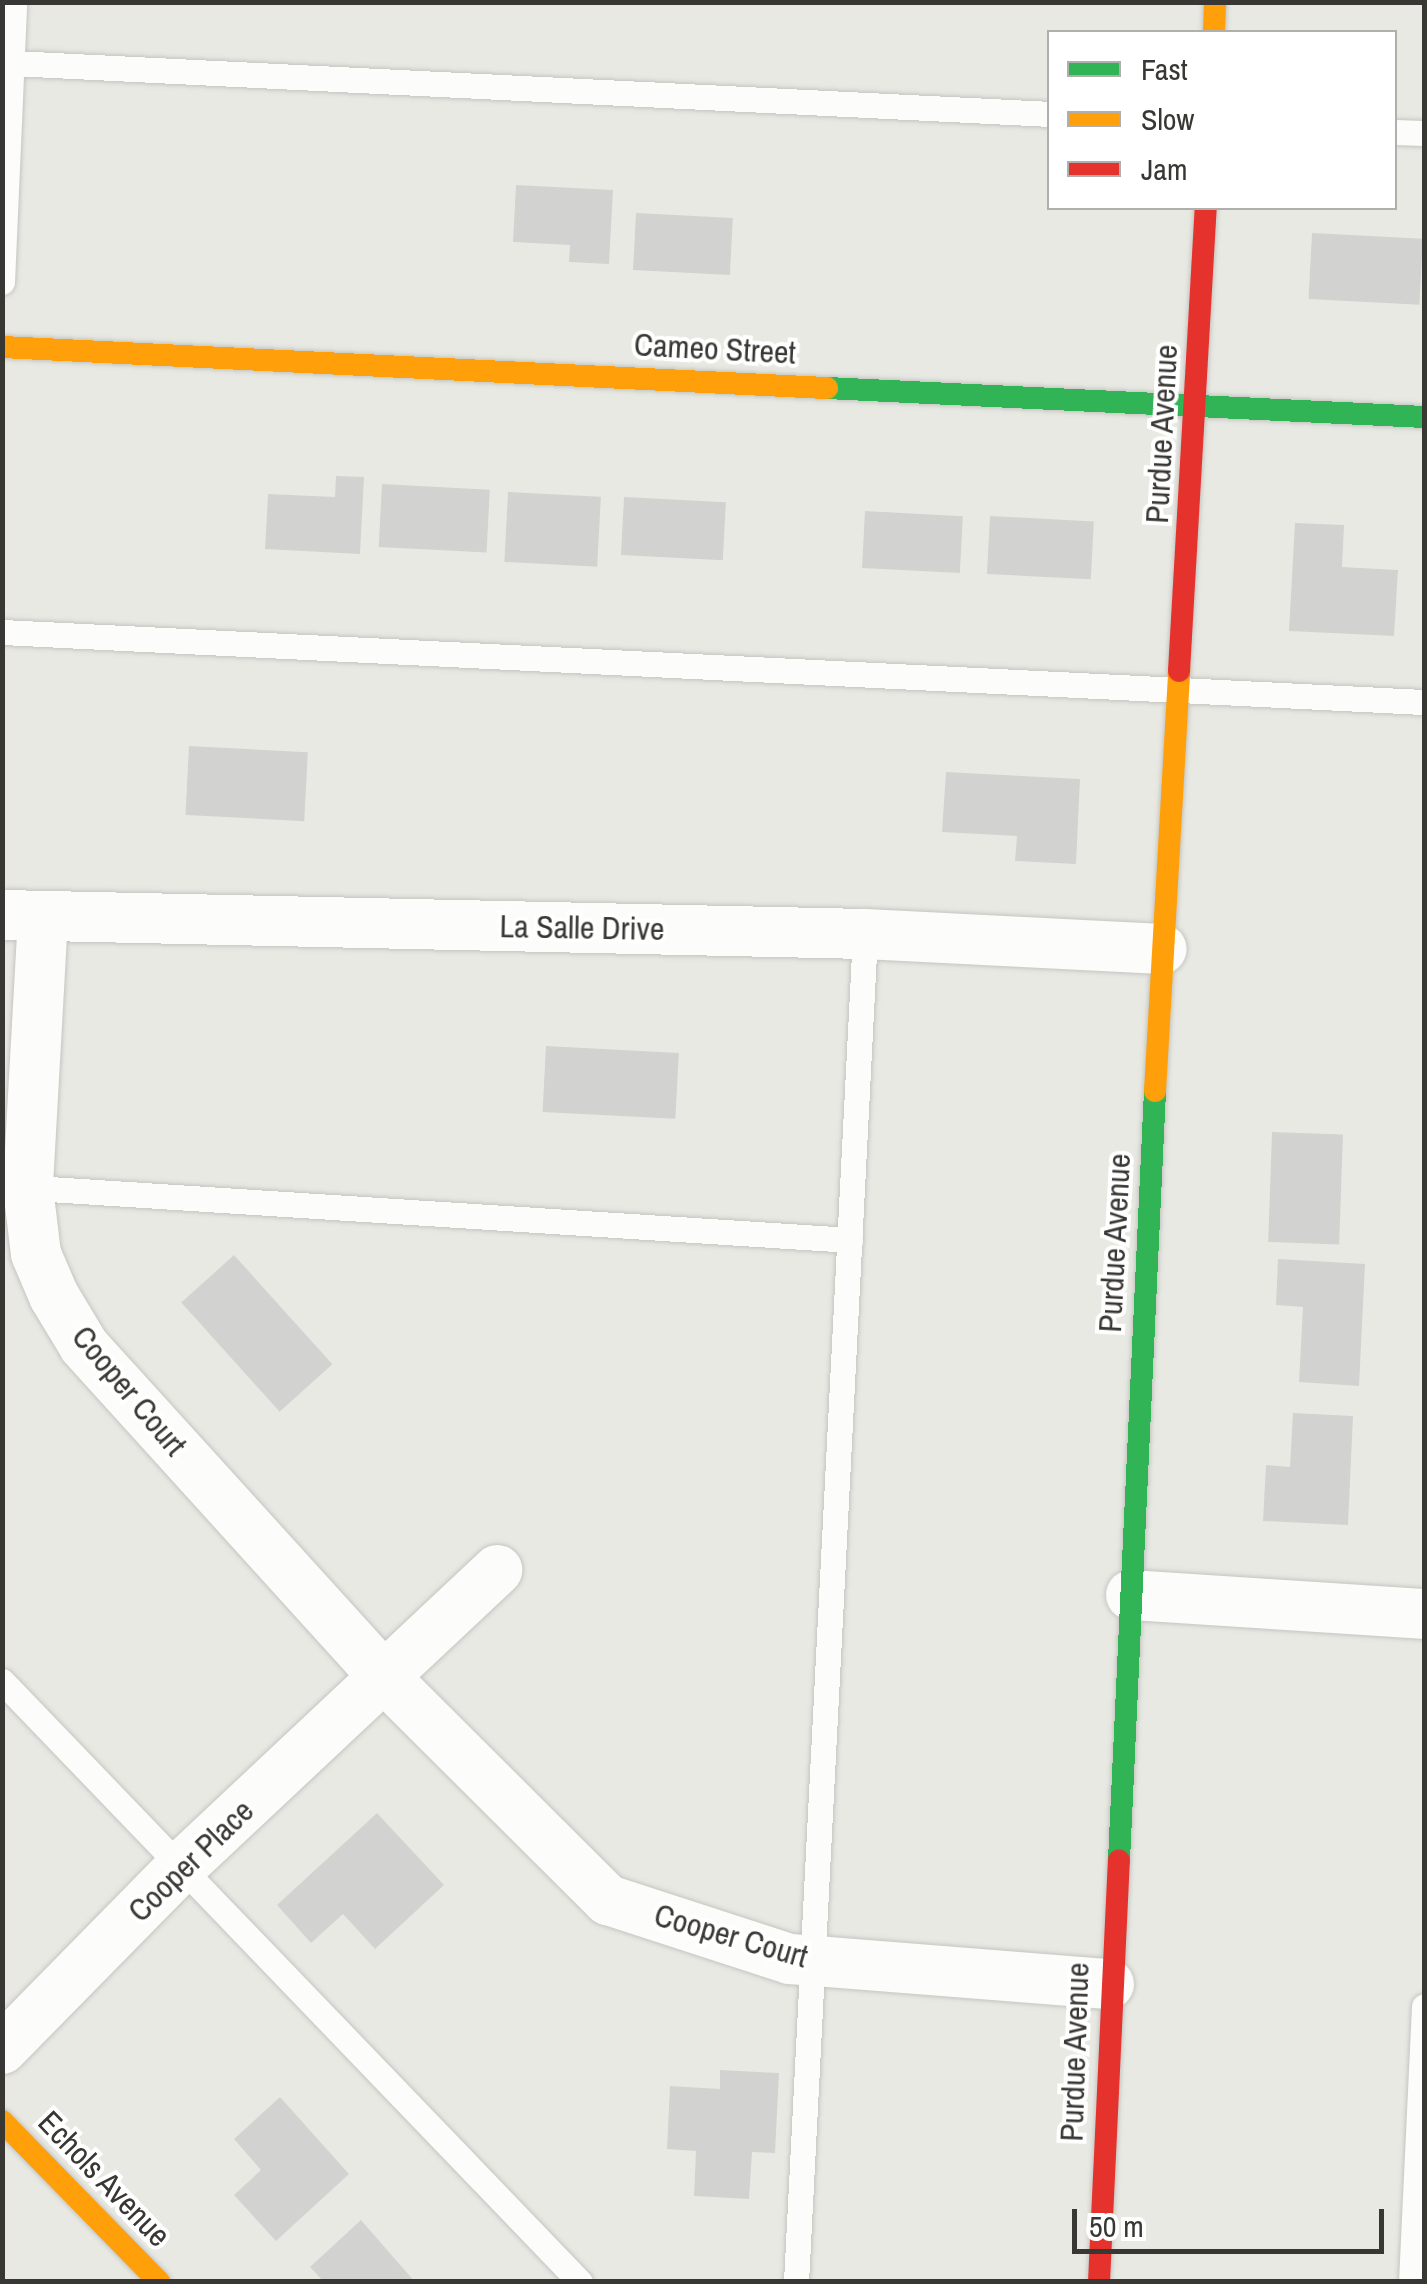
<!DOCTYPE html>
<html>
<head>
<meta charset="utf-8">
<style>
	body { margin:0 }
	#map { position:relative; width:1427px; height:2284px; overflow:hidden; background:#e9e9e4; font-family:"Archivo Narrow",sans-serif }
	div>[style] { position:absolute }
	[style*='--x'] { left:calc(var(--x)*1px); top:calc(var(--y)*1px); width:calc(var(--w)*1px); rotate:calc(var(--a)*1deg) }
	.building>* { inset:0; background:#d2d2d0; transform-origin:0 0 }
	.roads { filter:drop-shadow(0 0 2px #c5c5c1) drop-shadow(0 0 2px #c5c5c1) }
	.lane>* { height:25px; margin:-12.5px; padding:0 12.5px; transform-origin:12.5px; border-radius:12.5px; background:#fcfcfb }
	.street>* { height:50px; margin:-25px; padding:0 25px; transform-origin:25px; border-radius:25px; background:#fcfcfb }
	.fast>* { height:22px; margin:-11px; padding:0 11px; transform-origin:11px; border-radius:11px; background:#30b455 }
	.slow>* { height:22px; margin:-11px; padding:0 11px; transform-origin:11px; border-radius:11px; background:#ff9f0a }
	.jam>* { height:22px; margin:-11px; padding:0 11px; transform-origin:11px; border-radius:11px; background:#e5322d }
	span { translate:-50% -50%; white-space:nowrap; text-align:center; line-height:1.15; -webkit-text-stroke:8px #fff; paint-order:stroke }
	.street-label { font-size:32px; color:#383734 }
	.frame { position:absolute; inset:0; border:5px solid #383734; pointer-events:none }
	.legend { position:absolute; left:1047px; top:30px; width:350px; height:180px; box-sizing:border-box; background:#fff; border:2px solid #afafae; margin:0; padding:12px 18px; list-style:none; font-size:30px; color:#383734 }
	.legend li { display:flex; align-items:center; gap:20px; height:50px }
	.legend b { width:50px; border:2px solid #afafae }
	.scale { position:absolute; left:1072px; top:2209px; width:312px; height:45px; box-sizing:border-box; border:5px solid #383734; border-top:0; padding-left:12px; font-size:30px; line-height:35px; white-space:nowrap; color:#383734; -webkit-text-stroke:8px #fff; paint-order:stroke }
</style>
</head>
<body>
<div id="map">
	<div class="building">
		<div style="clip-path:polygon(516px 185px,613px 190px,609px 264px,569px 262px,570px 245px,513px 242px)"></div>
		<div style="left:636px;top:213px;width:97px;height:57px;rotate:3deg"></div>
		<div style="left:1312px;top:233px;width:111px;height:66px;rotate:3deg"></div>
		<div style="clip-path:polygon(336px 476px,364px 477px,360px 554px,265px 549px,268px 494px,335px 497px)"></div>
		<div style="left:382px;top:484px;width:108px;height:63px;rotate:3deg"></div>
		<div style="left:508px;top:492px;width:93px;height:70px;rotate:3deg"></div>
		<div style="left:624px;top:497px;width:102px;height:58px;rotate:3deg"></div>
		<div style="left:865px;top:511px;width:98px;height:57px;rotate:3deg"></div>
		<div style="left:990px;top:516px;width:104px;height:58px;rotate:3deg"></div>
		<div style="clip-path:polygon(1295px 523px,1344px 525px,1342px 567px,1398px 570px,1394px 636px,1289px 631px)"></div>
		<div style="left:189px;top:746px;width:119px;height:69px;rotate:3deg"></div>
		<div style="clip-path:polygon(946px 772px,1080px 779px,1076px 864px,1015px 861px,1017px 836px,942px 832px)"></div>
		<div style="left:546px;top:1046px;width:133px;height:66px;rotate:3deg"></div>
		<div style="left:1272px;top:1132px;width:71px;height:110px;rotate:2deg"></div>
		<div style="left:234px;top:1255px;width:147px;height:71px;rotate:48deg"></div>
		<div style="clip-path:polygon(1278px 1259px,1365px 1264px,1359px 1386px,1299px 1382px,1303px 1307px,1276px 1305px)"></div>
		<div style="clip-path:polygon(1293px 1413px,1353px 1416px,1348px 1525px,1263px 1521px,1266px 1465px,1290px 1467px)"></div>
		<div style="clip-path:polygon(377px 1813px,444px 1885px,375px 1949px,343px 1914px,311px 1943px,277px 1905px)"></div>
		<div style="clip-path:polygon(720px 2070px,779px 2073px,775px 2153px,752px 2152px,749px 2199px,694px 2196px,696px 2151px,667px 2149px,670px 2086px,720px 2089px)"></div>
		<div style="clip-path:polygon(280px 2097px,349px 2174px,276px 2241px,234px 2195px,261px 2170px,234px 2139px)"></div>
		<div style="clip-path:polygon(361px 2220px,415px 2282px,324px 2282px,310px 2267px)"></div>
	</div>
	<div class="roads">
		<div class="lane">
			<div style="--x:12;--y:63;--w:1039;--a:2.81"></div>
			<div style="--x:1394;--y:132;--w:30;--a:2"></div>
			<div style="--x:2;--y:282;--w:280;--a:-87.5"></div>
			<div style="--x:2;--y:632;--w:1424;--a:2.82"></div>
			<div style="--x:2;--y:1186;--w:850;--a:3.64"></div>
			<div style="--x:2;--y:1681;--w:834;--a:46.12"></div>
			<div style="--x:796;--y:2282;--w:1350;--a:-87.07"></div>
			<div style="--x:1411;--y:2282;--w:276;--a:-87.3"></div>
		</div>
		<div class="street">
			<div style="--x:2;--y:915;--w:863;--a:1.26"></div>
			<div style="--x:865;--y:934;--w:297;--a:2.9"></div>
			<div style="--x:43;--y:917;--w:271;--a:93.2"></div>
			<div style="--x:28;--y:1188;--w:66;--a:83.1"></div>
			<div style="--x:36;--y:1254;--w:46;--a:66.8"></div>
			<div style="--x:54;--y:1296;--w:58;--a:59"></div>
			<div style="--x:84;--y:1346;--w:448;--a:47.8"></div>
			<div style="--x:385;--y:1678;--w:315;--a:44.9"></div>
			<div style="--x:608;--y:1900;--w:191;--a:18"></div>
			<div style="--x:790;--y:1959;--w:320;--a:4.5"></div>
			<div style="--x:1131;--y:1595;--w:294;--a:3.7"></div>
			<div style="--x:2;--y:2049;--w:255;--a:-45.5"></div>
			<div style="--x:181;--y:1867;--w:434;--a:-43.2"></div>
		</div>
		<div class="fast">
			<div style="--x:827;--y:388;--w:598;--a:2.78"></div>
			<div style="--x:1119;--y:1860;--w:770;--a:-87.32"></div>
		</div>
		<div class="slow">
			<div style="--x:1214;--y:32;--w:30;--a:-88"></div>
			<div style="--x:2;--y:347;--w:826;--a:2.85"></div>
			<div style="--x:1155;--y:1091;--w:421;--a:-86.7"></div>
			<div style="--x:2;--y:2121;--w:225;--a:45.7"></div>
		</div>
		<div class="jam">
			<div style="--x:1179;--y:671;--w:464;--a:-86.7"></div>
			<div style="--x:1099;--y:2282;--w:422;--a:-87.3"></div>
		</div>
	</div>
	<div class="street-label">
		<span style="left:715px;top:349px;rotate:3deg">Cameo Street</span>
		<span style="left:1162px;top:434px;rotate:-87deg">Purdue Avenue</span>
		<span style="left:582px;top:928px;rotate:1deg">La Salle Drive</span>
		<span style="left:1115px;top:1243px;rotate:-87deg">Purdue Avenue</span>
		<span style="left:129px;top:1391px;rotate:50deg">Cooper Court</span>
		<span style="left:191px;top:1861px;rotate:-44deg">Cooper Place</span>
		<span style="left:731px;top:1936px;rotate:16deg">Cooper Court</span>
		<span style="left:1075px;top:2052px;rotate:-88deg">Purdue Avenue</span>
		<span style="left:104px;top:2179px;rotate:46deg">Echols Avenue</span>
	</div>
	<div class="frame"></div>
	<ul class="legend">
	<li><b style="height:12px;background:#30b455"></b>Fast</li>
	<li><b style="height:12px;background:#ff9f0a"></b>Slow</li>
	<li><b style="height:12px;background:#e5322d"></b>Jam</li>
	</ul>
	<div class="scale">50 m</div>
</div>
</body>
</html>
